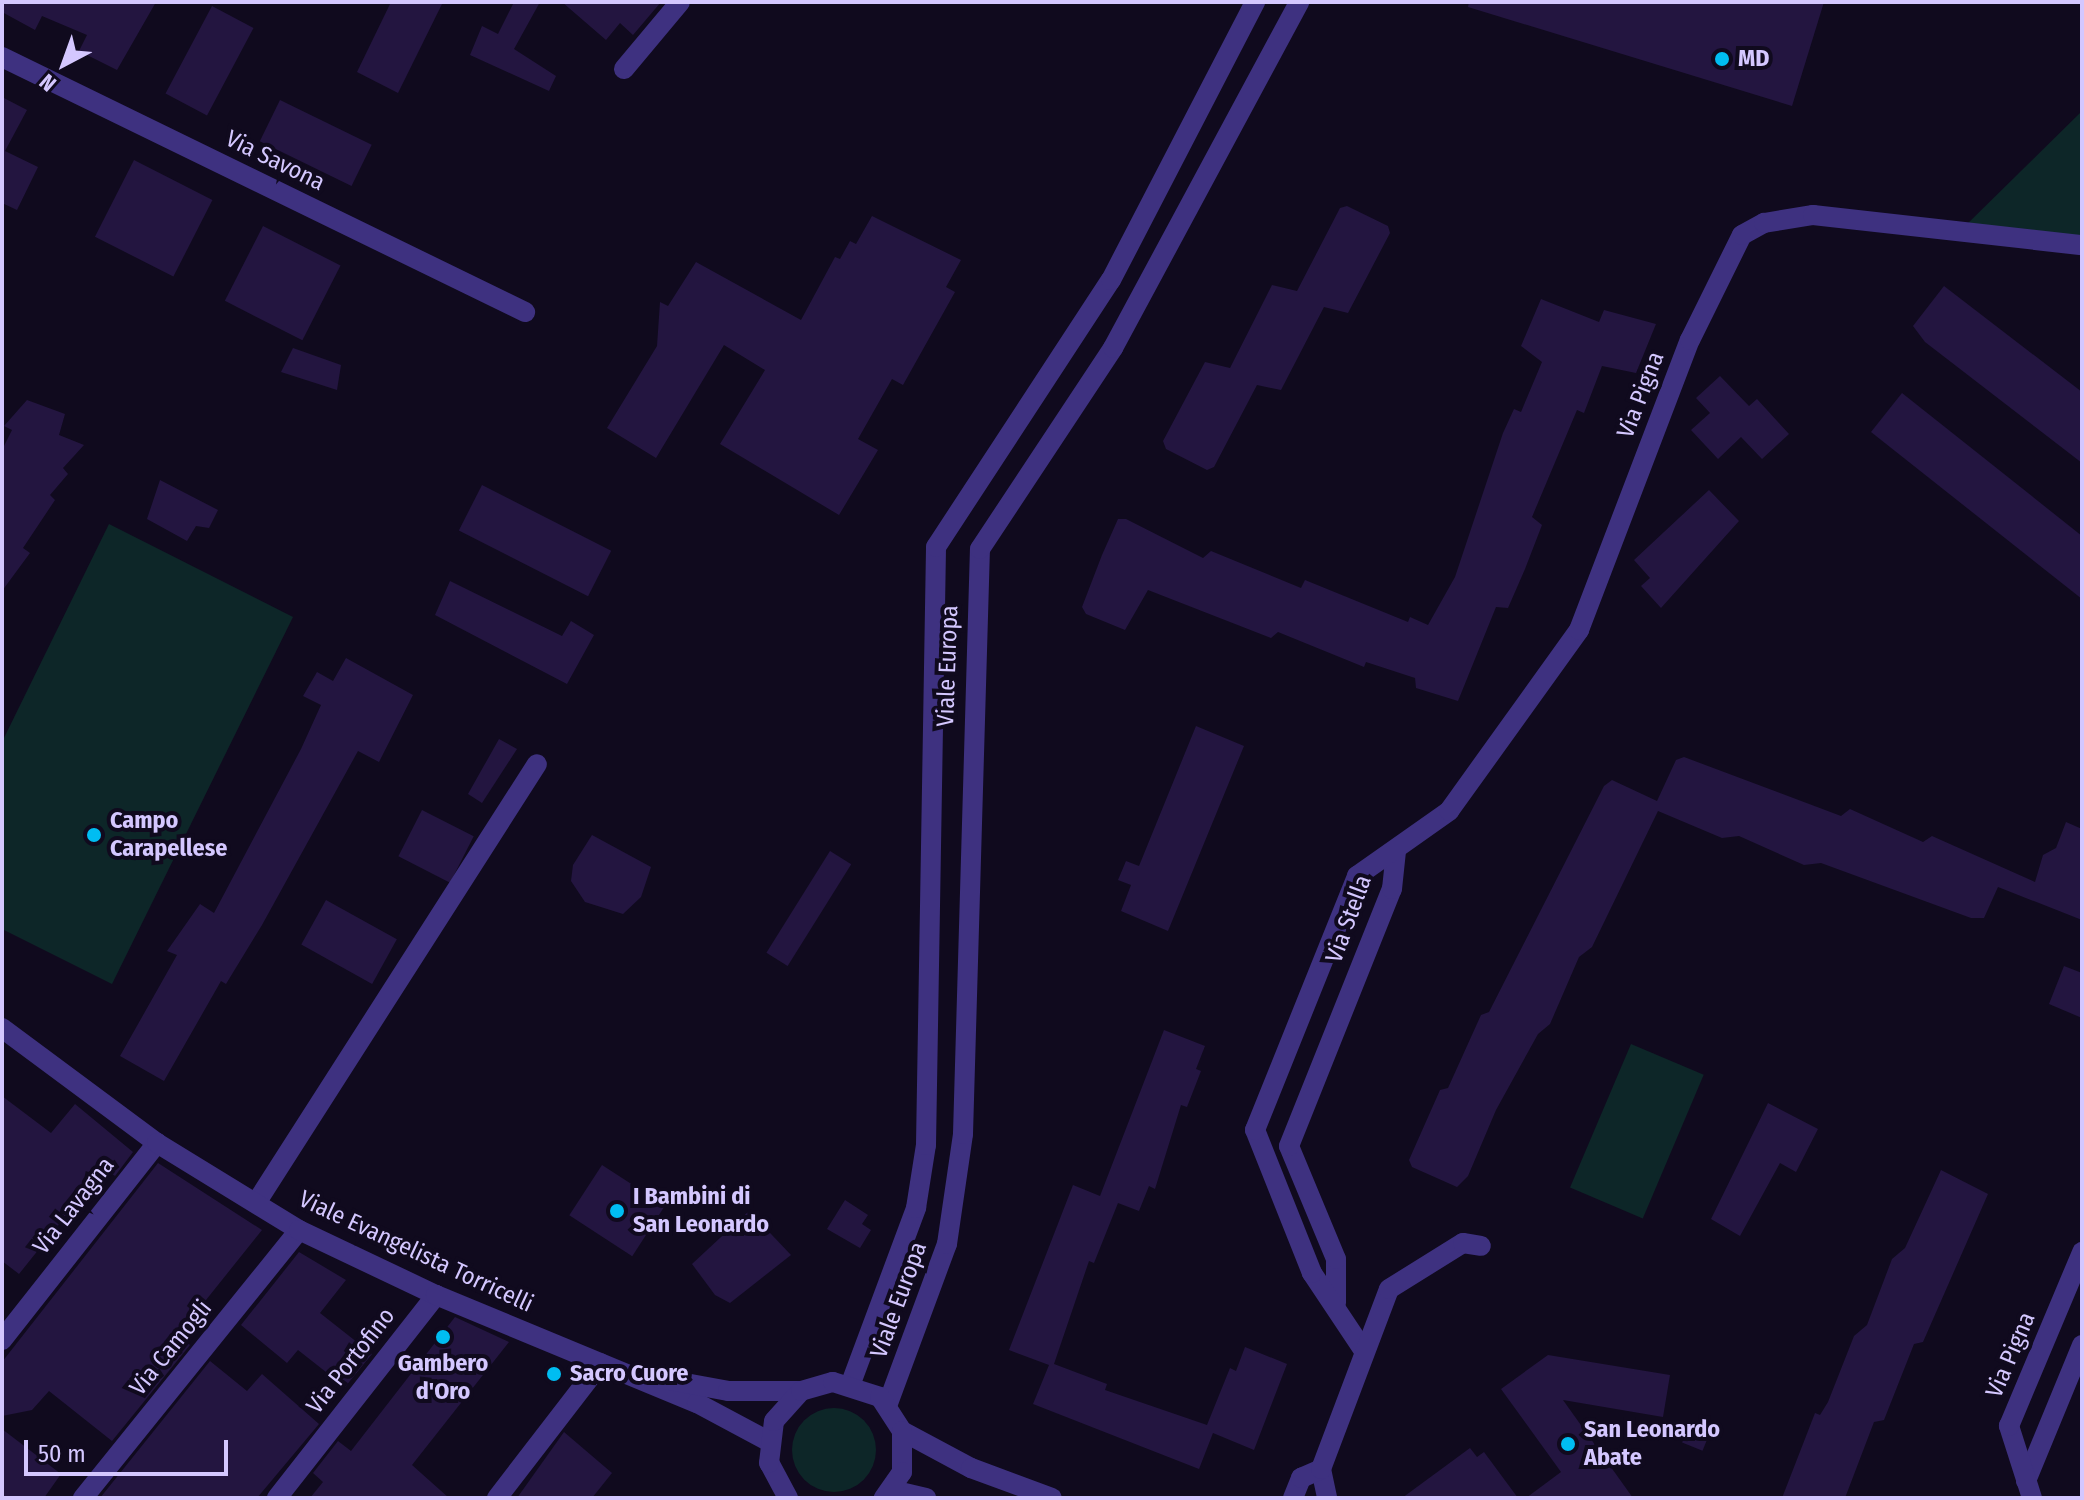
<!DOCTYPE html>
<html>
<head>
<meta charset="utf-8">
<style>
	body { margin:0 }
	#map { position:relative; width:2084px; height:1500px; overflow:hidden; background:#100a1e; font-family:"Fira Sans Condensed",sans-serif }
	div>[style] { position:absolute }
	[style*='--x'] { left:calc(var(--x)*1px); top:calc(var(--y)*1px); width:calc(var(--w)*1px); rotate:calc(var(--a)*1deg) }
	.green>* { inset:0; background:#0d2628; transform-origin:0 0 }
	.round { border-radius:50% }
	.building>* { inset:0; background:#231540; transform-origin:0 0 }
	.minor>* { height:20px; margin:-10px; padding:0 10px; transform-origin:10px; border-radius:10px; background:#3e3180 }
	.tertiary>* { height:20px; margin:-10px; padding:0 10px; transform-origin:10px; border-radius:10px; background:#3e3180 }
	.dots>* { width:22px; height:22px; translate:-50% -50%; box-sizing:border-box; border:4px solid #100a1e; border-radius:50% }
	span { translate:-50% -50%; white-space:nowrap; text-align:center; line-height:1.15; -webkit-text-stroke:8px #100a1e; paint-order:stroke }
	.poi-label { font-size:24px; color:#d4c7ff; font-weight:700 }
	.left { translate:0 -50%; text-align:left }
	.street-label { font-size:24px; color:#d4c7ff }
	.frame { position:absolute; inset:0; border:4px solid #d4c7ff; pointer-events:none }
	.north { position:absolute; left:24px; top:24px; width:80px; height:80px; -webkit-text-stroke:6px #100a1e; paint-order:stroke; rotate:221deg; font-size:22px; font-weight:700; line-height:32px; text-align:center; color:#d4c7ff }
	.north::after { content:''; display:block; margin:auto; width:28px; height:36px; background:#d4c7ff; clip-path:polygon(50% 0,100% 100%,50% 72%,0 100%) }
	.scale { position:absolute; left:24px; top:1440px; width:204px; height:36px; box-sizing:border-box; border:4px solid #d4c7ff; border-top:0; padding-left:10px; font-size:24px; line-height:28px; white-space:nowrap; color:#d4c7ff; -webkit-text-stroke:6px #100a1e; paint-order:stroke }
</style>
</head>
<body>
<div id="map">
	<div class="green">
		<div style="clip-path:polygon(2082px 111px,2082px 240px,1960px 231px)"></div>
		<div style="clip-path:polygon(109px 524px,293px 617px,112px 984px,2px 929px,2px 742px)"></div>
		<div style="left:1631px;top:1044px;width:79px;height:156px;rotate:23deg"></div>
		<div class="round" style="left:792px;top:1408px;width:84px;height:84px"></div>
	</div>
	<div class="building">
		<div style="clip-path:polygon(2px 2px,156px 2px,117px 70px,79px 51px,87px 35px,42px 16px,35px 30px,2px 12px)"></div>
		<div style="clip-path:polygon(391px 2px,443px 2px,398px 93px,357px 72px)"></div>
		<div style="clip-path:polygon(514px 2px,540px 2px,514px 49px,556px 76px,549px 91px,470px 55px,482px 26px,498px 34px)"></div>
		<div style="clip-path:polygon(562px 2px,661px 2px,633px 35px,620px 23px,606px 40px)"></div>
		<div style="clip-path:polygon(1469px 2px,1824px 2px,1792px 106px,1468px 7px)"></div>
		<div style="left:212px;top:6px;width:47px;height:99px;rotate:28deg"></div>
		<div style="clip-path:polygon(2px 97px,27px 110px,5px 151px,38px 167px,17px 210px,2px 203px)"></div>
		<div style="left:280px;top:100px;width:102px;height:46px;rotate:26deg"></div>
		<div style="left:134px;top:160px;width:88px;height:86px;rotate:27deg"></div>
		<div style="clip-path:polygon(1347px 206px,1388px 226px,1390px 233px,1348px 313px,1324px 307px,1281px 390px,1257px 385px,1214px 467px,1207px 470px,1166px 449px,1163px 441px,1205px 362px,1230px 368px,1272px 285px,1297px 291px,1340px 208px)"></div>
		<div style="clip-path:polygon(872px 216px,961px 260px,946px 287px,955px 292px,903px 385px,892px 379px,858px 439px,878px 450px,839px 515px,720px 444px,765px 370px,724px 345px,656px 458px,607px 428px,657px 346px,660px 302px,668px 306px,696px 262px,801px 320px,835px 257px,840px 259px,850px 241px,856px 244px)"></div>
		<div style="left:263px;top:226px;width:87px;height:84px;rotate:27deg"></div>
		<div style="clip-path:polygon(1944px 286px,2082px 392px,2082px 463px,1925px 342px,1913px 326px)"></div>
		<div style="clip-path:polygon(1541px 299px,1599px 322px,1604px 310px,1656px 324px,1636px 373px,1602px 366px,1584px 413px,1577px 410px,1532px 517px,1542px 525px,1525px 569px,1508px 608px,1496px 607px,1458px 701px,1416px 688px,1415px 678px,1366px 662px,1364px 667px,1278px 632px,1271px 638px,1148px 590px,1125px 630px,1086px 614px,1082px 607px,1102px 555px,1118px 519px,1126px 519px,1203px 558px,1211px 551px,1301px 588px,1305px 580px,1408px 622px,1410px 617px,1428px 625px,1455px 577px,1503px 433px,1514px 409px,1521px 412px,1542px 362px,1521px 346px)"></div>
		<div style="clip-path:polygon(293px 348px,341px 365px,337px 390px,281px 372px)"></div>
		<div style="clip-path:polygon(1720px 376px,1749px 406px,1757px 399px,1789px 434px,1762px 459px,1741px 437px,1718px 459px,1691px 430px,1710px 413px,1696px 398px)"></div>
		<div style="clip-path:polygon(1902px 393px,2082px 536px,2082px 599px,1871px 432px)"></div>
		<div style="clip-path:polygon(27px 400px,65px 414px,59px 435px,84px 445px,63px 468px,68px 474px,50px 495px,55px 500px,23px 548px,30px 553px,2px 591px,2px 450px,12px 430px,4px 426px)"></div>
		<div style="clip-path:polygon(160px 480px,218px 510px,209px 528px,196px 526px,187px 541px,147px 519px)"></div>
		<div style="left:482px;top:485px;width:145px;height:51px;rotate:27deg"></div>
		<div style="clip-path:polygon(1709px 490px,1739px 521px,1661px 608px,1641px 586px,1650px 578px,1634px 560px)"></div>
		<div style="clip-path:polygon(450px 581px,562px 636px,571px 621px,594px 635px,567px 684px,435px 615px)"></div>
		<div style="clip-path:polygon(346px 658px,413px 695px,379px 762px,358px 751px,262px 925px,226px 984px,221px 981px,164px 1081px,120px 1056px,177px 955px,167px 951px,200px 904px,214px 913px,301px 749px,321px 705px,303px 696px,317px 672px,333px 681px)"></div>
		<div style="clip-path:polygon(1196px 726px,1244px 746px,1168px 931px,1121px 911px,1131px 885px,1118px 880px,1126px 861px,1139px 866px)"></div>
		<div style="clip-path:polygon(499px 739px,517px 749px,482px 803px,468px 794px)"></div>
		<div style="clip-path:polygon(1684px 757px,1841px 816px,1850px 809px,1923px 842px,1932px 836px,2035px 882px,2043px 855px,2056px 848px,2066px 822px,2082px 829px,2082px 920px,1998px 887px,1984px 918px,1971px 918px,1821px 863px,1804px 865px,1739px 836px,1722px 838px,1658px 811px,1592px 947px,1579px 957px,1550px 1024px,1538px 1034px,1496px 1110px,1468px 1176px,1457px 1187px,1412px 1167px,1409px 1160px,1440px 1090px,1448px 1088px,1481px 1015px,1489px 1012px,1604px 786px,1612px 780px,1657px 801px,1676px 760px)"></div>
		<div style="left:422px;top:810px;width:58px;height:52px;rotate:27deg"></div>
		<div style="clip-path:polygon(592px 835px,651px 867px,641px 897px,623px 914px,585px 902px,571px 881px,573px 865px)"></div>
		<div style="left:830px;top:851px;width:25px;height:120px;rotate:32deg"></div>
		<div style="left:326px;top:900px;width:81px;height:51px;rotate:29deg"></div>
		<div style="clip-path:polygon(2064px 966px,2082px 973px,2082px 1018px,2049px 1004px)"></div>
		<div style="clip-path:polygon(1164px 1030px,1205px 1046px,1196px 1069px,1201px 1071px,1187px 1107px,1181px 1105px,1155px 1189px,1149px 1186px,1139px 1211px,1118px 1203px,1094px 1263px,1089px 1261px,1054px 1364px,1107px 1384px,1105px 1390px,1207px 1425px,1230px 1368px,1236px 1371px,1245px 1347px,1287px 1364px,1254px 1450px,1213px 1433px,1199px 1469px,1033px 1404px,1049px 1365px,1009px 1350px,1073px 1185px,1100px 1196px)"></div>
		<div style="clip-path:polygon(2px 1096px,51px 1133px,75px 1104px,133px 1152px,115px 1176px,104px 1168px,19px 1274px,2px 1261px)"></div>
		<div style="clip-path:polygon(1768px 1103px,1818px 1129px,1796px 1172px,1780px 1163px,1740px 1236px,1711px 1219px)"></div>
		<div style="clip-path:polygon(158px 1163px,262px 1230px,178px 1335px,190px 1345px,112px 1441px,49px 1391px,32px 1410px,2px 1416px,2px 1362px)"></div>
		<div style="left:602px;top:1165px;width:75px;height:60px;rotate:33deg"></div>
		<div style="clip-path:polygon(1941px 1170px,1988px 1194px,1923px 1342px,1914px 1344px,1884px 1420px,1874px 1422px,1845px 1498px,1782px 1498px,1815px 1413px,1820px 1415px,1828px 1402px,1854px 1336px,1867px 1325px,1892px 1259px,1905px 1248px)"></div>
		<div style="clip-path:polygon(845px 1200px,868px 1215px,862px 1224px,871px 1230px,860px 1248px,827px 1229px)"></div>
		<div style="clip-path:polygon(749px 1211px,791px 1255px,730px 1303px,715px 1295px,692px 1264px)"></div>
		<div style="clip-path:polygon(299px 1252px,346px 1280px,320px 1313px,372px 1354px,345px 1387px,298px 1350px,287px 1363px,241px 1325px)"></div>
		<div style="clip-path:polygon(455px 1317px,509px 1342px,412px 1465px,449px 1498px,310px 1498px,323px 1482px,313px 1473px,338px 1441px,351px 1451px)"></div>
		<div style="clip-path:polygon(1548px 1355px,1670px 1375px,1663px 1417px,1563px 1400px,1633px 1498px,1526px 1498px,1561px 1472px,1501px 1389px)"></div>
		<div style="clip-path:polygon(210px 1361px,247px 1391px,262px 1374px,319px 1424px,257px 1498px,100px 1498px)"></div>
		<div style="left:1690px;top:1423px;width:22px;height:21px;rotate:22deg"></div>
		<div style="clip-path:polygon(2px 1429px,61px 1474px,44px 1498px,2px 1498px)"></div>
		<div style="clip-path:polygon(564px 1432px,612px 1473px,592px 1498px,517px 1498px)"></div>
		<div style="clip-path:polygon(1470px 1448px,1477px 1457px,1484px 1452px,1518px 1498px,1402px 1498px)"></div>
	</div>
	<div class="minor">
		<div style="--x:2;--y:57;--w:582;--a:25.99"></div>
		<div style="--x:624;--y:69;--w:87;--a:-50.1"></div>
		<div style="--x:256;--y:1203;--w:521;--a:-57.38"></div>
		<div style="--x:1336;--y:1303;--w:44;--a:-90"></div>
		<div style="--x:1336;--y:1259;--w:122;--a:-112.6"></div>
		<div style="--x:1289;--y:1146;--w:277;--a:-68.2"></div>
		<div style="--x:1392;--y:889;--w:37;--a:-84"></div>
		<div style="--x:2;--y:1340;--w:251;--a:-51.8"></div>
		<div style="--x:1364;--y:1351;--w:94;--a:-123.7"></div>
		<div style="--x:1312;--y:1273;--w:154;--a:-111.7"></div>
		<div style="--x:1255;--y:1130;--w:274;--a:-68.1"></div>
		<div style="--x:1357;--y:876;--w:113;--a:-35.2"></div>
		<div style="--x:1449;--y:811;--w:223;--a:-54.3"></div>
		<div style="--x:1579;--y:630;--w:311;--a:-69.1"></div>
		<div style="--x:1690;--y:340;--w:117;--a:-63.7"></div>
		<div style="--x:1742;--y:235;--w:25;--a:-29"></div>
		<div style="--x:1764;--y:223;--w:50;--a:-9.3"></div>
		<div style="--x:1813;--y:215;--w:271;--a:6.4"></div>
		<div style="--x:1321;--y:1469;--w:30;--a:78"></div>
		<div style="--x:2026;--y:1481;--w:147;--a:-67.6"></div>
		<div style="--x:83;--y:1498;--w:344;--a:-51.1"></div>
		<div style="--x:277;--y:1498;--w:258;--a:-51.9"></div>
		<div style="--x:497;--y:1498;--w:170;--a:-52.4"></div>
		<div style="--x:1293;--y:1498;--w:22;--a:-68"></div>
		<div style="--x:1301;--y:1478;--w:22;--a:-24"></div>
		<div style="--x:1321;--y:1469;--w:192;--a:-69.3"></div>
		<div style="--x:1389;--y:1289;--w:87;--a:-31.9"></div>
		<div style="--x:1463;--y:1243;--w:18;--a:9"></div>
		<div style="--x:2032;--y:1498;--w:76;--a:-107.7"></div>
		<div style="--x:2009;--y:1426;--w:189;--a:-67.2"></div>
	</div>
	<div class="tertiary">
		<div style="--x:2;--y:1028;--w:193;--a:36.6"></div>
		<div style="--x:157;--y:1143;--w:167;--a:31.5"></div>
		<div style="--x:299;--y:1230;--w:152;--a:25.4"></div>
		<div style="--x:436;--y:1295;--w:282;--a:22.5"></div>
		<div style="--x:697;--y:1403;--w:81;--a:28.2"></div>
		<div style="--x:658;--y:1378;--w:71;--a:10.5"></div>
		<div style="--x:728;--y:1391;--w:73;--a:0"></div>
		<div style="--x:851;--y:1383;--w:187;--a:-69.6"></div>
		<div style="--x:916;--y:1208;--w:64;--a:-81"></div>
		<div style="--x:926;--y:1145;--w:598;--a:-89.04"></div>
		<div style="--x:936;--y:547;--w:319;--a:-56.8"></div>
		<div style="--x:1111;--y:280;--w:313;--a:-62.6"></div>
		<div style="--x:887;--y:1406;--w:173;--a:-69.7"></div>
		<div style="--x:947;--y:1244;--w:111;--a:-81.7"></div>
		<div style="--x:963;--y:1134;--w:585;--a:-88.34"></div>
		<div style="--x:980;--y:549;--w:241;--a:-56.5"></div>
		<div style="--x:1113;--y:348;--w:393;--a:-61.7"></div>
		<div style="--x:902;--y:1431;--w:78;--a:28.2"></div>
		<div style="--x:971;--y:1468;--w:86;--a:20.3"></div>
		<div style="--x:892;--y:1490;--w:35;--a:13"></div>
		<div style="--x:788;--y:1498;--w:40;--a:-118"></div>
		<div style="--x:769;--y:1463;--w:42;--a:-83.2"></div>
		<div style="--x:774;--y:1421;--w:40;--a:-48"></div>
		<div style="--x:801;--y:1391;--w:33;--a:-16"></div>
		<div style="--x:833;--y:1382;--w:49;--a:17.7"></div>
		<div style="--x:880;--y:1397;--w:40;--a:57.1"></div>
		<div style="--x:902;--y:1431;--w:41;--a:90"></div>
		<div style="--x:902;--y:1472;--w:32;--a:125"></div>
	</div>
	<div class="dots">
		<div style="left:1722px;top:59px;background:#00bdf2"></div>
		<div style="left:94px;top:835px;background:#00bdf2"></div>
		<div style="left:617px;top:1211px;background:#00bdf2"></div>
		<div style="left:443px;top:1337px;background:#00bdf2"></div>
		<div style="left:554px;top:1374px;background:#00bdf2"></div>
		<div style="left:1568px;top:1444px;background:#00bdf2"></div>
	</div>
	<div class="poi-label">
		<span class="left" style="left:1738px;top:59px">MD</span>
		<span class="left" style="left:110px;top:835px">Campo<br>Carapellese</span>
		<span class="left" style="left:633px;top:1211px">I Bambini di<br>San Leonardo</span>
		<span style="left:443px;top:1378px">Gambero<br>d'Oro</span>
		<span class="left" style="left:570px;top:1374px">Sacro Cuore</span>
		<span class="left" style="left:1584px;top:1444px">San Leonardo<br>Abate</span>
	</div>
	<div class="street-label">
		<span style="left:275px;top:161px;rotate:26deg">Via Savona</span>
		<span style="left:1641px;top:395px;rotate:-69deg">Via Pigna</span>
		<span style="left:948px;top:666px;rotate:-88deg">Viale Europa</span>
		<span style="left:1349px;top:919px;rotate:-70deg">Via Stella</span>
		<span style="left:74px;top:1206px;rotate:-52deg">Via Lavagna</span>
		<span style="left:416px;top:1252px;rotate:25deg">Viale Evangelista Torricelli</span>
		<span style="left:899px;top:1300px;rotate:-70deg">Viale Europa</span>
		<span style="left:171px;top:1348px;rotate:-51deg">Via Camogli</span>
		<span style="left:2011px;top:1355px;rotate:-67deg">Via Pigna</span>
		<span style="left:351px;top:1361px;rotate:-52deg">Via Portofino</span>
	</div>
	<div class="frame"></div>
	<div class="north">N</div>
	<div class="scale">50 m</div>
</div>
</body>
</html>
